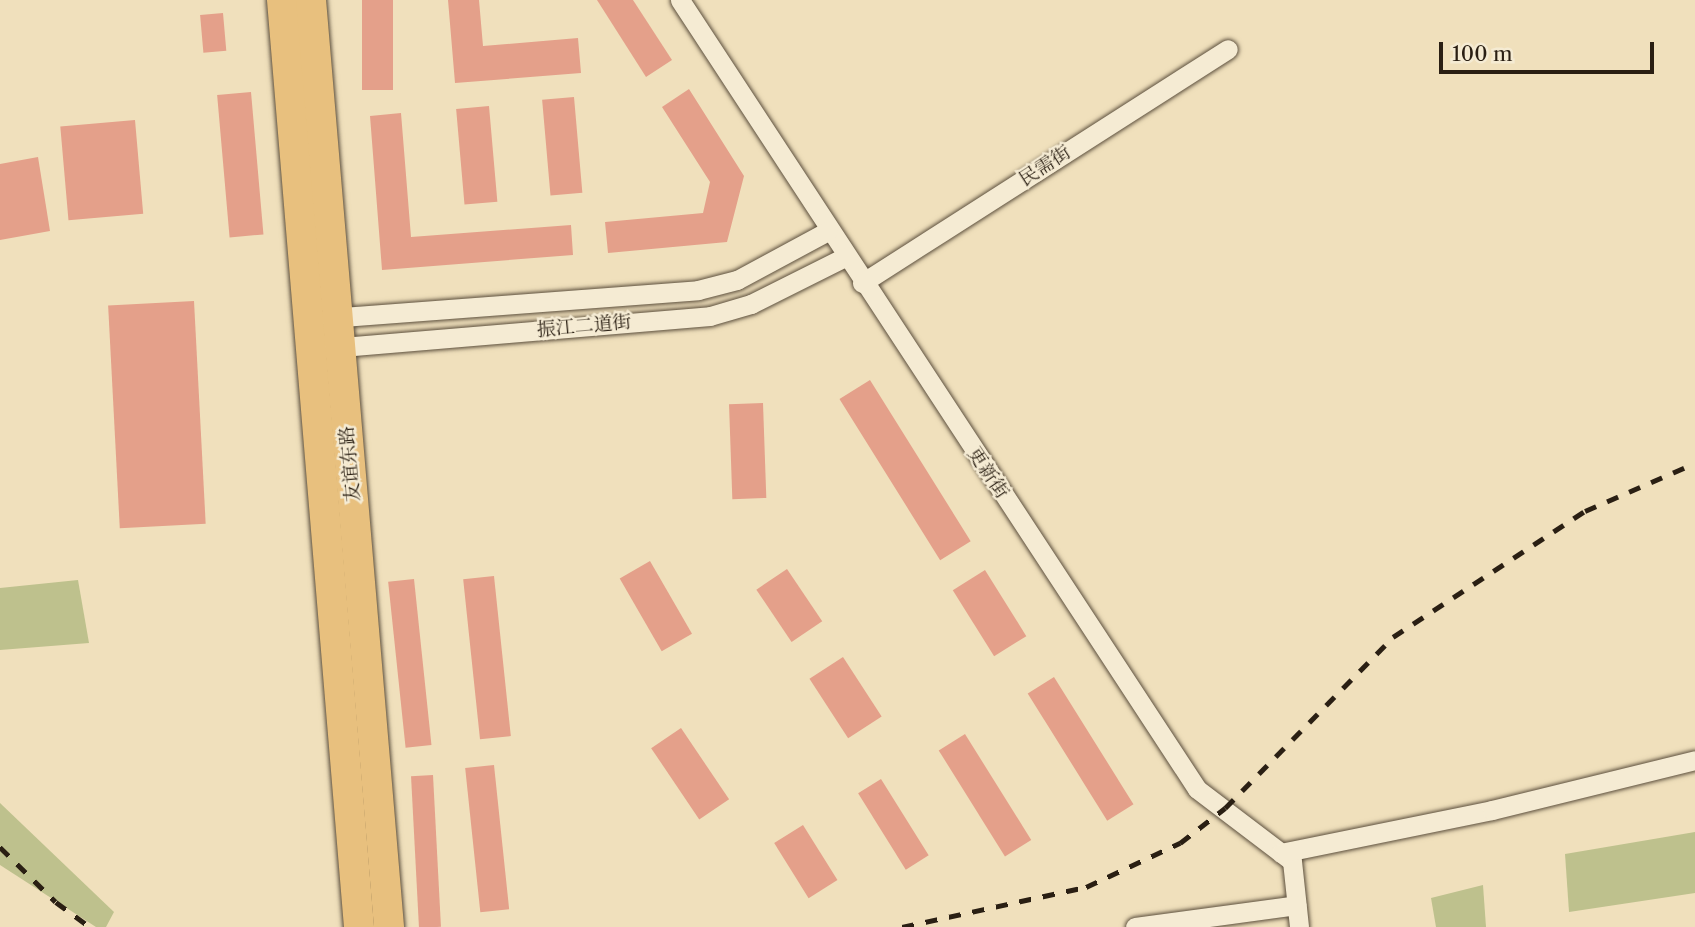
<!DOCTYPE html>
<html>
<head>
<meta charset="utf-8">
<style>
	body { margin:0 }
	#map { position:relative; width:1695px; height:927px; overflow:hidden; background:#f0e0bc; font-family:"Libre Caslon Text","Noto Serif SC",serif }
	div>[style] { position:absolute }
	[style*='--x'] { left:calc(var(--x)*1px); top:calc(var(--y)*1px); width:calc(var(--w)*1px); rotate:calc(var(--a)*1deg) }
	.green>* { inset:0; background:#bec18d }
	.building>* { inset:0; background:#e4a08a; transform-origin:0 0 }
	.roads { filter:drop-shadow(0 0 2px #5c4f3d) drop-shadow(0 0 2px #5c4f3d) }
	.minor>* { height:19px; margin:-9.5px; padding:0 9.5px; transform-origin:9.5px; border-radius:9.5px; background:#f5ebd3 }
	.highway>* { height:30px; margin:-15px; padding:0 15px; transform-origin:15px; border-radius:15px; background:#e8c07e }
	.rail>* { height:4.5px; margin-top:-2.25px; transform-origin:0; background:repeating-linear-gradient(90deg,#2a1f13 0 12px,transparent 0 24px) }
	span { translate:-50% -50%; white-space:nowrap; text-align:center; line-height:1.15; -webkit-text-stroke:5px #f5ebd3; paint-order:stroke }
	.street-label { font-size:19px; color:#2a1f13 }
	.scale { position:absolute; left:1439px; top:42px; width:215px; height:32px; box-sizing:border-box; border:4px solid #2a1f13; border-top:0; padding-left:9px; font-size:21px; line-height:24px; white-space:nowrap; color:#2a1f13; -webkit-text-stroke:5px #f5ebd3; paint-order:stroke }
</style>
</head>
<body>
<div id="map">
	<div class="green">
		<div style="clip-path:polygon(78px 580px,89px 643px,0 650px,0 588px)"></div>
		<div style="clip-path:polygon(0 803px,114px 912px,106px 927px,96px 927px,0 865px)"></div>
		<div style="clip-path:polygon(1695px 832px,1695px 893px,1569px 912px,1565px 854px)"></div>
		<div style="clip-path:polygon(1483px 885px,1486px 927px,1436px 927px,1431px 898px)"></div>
	</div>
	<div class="building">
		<div style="left:362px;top:0;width:31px;height:90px"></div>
		<div style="clip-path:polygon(448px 0,479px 0,483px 46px,578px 38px,581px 73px,455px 83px)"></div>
		<div style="clip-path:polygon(597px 0,633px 0,672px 60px,646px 77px)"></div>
		<div style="left:223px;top:13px;width:38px;height:23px;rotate:85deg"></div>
		<div style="clip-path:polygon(689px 89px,744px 176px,727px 242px,608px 253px,605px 222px,703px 213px,710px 182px,662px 107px)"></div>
		<div style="left:251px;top:92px;width:143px;height:34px;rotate:85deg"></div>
		<div style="left:574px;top:97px;width:96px;height:32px;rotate:85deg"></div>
		<div style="left:489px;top:106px;width:96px;height:33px;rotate:85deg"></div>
		<div style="clip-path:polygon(401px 113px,411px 237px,571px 225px,573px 255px,382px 270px,370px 116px)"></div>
		<div style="left:135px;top:120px;width:94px;height:75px;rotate:85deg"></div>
		<div style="clip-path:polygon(38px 157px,50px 231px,0 240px,0 164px)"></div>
		<div style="left:194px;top:301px;width:223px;height:86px;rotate:87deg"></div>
		<div style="left:870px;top:380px;width:190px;height:36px;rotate:58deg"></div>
		<div style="left:763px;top:403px;width:95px;height:34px;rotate:88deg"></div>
		<div style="left:650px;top:561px;width:84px;height:35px;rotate:60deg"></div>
		<div style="left:787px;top:569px;width:63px;height:37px;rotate:56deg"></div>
		<div style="left:985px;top:570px;width:78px;height:38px;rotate:58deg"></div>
		<div style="left:494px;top:576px;width:161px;height:31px;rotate:84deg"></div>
		<div style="left:414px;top:579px;width:167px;height:26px;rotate:84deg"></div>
		<div style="left:843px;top:657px;width:71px;height:40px;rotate:57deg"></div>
		<div style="left:1054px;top:677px;width:150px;height:31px;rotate:58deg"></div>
		<div style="left:681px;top:728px;width:86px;height:36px;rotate:56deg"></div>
		<div style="left:965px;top:734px;width:125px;height:31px;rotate:58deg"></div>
		<div style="left:494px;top:765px;width:145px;height:29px;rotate:84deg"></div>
		<div style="left:433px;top:775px;width:152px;height:22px;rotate:87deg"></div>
		<div style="left:881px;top:779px;width:90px;height:27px;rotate:58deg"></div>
		<div style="left:803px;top:825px;width:65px;height:34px;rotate:58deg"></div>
	</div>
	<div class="roads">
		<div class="minor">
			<div style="--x:680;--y:0;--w:943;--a:56.76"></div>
			<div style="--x:1197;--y:789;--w:119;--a:37.2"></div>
			<div style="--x:1292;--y:861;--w:66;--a:83.9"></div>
			<div style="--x:862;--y:283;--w:434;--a:-32.6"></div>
			<div style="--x:329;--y:318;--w:370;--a:-4.3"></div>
			<div style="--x:698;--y:290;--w:40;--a:-14.4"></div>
			<div style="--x:737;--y:280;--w:103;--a:-28.3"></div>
			<div style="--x:330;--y:348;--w:381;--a:-4.8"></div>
			<div style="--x:710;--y:316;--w:43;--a:-16.3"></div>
			<div style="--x:751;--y:304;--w:105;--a:-26.6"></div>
			<div style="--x:1281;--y:853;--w:215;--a:-11.5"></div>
			<div style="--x:1492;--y:810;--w:209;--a:-13.8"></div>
			<div style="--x:1135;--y:927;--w:163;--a:-7.7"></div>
		</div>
		<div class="highway">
			<div style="--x:282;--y:0;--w:930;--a:85.25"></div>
			<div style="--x:311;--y:0;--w:930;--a:85.19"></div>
		</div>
	</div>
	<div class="rail">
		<div style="--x:0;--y:847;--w:78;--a:44.5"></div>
		<div style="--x:56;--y:902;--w:42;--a:36.3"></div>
		<div style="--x:902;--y:927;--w:188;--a:-12.3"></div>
		<div style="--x:1086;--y:887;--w:104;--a:-25.1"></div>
		<div style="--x:1180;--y:843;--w:57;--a:-37.9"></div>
		<div style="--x:1225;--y:808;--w:240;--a:-45.5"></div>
		<div style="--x:1393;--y:637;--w:230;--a:-33.3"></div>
		<div style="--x:1585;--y:511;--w:120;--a:-23.6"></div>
	</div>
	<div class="street-label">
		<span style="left:1045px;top:166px;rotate:-33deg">民需街</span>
		<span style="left:584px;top:326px;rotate:-5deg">振江二道街</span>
		<span style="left:350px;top:464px;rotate:-95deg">友谊东路</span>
		<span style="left:988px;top:473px;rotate:56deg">更新街</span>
	</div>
	<div class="scale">100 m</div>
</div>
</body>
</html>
